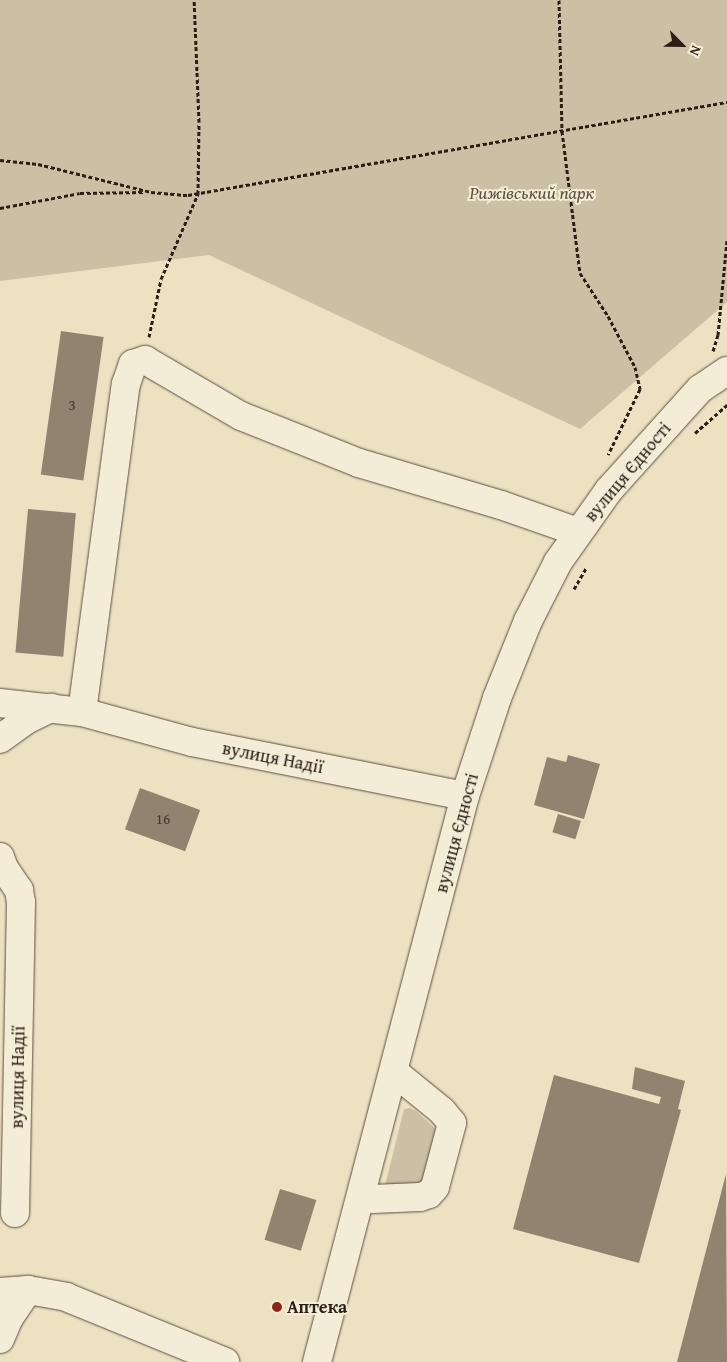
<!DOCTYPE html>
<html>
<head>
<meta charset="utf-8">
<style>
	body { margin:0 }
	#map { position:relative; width:727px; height:1362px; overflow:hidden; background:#ece1c1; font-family:"Gentium Book Plus",serif }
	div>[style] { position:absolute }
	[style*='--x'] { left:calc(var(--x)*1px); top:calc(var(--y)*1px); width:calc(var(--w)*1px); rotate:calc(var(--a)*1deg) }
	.green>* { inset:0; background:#cbc0a4 }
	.building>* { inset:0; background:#90836f; transform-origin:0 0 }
	.path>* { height:3px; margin-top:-1.5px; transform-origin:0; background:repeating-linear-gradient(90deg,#2c1e16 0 4px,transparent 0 6.5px) }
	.roads { filter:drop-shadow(0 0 1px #5c4f41) drop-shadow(0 0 1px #5c4f41) }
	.minor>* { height:28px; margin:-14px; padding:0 14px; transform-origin:14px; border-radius:14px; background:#f3ecd7 }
	.dots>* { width:14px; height:14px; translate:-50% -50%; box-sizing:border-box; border:2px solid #f3ecd7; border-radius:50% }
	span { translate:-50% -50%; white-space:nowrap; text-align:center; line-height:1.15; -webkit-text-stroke:4px #f3ecd7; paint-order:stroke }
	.number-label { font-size:15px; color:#45372c }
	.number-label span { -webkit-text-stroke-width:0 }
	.park-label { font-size:18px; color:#5c4f41; font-style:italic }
	.street-label { font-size:18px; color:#2c1e16 }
	.poi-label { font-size:18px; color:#2c1e16; font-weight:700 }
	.left { translate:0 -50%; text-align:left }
	.north { position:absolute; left:657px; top:20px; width:50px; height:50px; -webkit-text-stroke:4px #f3ecd7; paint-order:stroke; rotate:113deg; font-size:14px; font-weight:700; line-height:20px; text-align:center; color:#2c1e16 }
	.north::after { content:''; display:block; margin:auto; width:18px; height:22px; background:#2c1e16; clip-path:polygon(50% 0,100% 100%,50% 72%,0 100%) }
</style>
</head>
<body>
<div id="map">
	<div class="green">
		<div style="clip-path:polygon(0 0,727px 0,727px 302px,580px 429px,209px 255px,0 281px)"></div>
		<div style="clip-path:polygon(409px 1108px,416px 1111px,439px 1132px,424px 1183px,385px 1186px,404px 1109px)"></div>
	</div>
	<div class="building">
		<div style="left:61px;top:331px;width:43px;height:145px;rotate:8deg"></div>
		<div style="left:28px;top:509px;width:48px;height:144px;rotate:5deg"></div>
		<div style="clip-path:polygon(568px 755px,600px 764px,584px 819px,534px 805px,547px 757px,566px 762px)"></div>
		<div style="left:140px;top:788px;width:64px;height:44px;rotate:20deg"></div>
		<div style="left:558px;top:814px;width:24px;height:19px;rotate:17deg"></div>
		<div style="clip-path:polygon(635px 1067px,685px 1081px,678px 1109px,681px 1110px,639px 1263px,513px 1229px,554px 1075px,659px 1104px,661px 1097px,632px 1089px)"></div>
		<div style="clip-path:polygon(726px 1174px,727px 1362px,677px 1362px)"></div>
		<div style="left:280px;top:1189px;width:38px;height:53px;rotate:17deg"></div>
	</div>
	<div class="path">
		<div style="--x:559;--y:0;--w:131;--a:88.7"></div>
		<div style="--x:562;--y:131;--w:143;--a:82.8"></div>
		<div style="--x:580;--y:273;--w:51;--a:56.9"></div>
		<div style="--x:608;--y:316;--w:58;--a:62.1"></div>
		<div style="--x:635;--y:367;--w:23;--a:77"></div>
		<div style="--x:640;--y:389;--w:73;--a:115.9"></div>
		<div style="--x:0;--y:160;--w:38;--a:6"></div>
		<div style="--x:38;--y:164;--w:116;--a:13.9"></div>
		<div style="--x:151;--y:192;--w:37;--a:5"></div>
		<div style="--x:188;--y:195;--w:547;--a:-9.79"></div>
		<div style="--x:0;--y:208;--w:81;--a:-10.6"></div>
		<div style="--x:80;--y:193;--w:65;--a:-0.9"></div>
		<div style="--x:149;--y:337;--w:59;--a:-78.3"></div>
		<div style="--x:161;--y:279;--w:93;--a:-66.5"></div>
		<div style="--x:198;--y:194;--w:72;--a:-89.2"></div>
		<div style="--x:199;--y:122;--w:122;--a:-92.3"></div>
		<div style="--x:713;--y:351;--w:17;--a:-73"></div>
		<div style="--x:718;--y:335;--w:95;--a:-84.6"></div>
		<div style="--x:695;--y:433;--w:43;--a:-41.2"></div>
		<div style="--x:574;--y:589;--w:24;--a:-60"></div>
	</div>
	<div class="roads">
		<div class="minor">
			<div style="--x:0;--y:703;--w:82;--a:6.3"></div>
			<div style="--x:82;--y:712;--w:114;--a:15.3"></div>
			<div style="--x:192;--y:742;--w:278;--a:11.2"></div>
			<div style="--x:82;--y:712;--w:331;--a:-82.4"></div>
			<div style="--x:126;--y:384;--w:21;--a:-71"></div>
			<div style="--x:133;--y:364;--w:13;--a:-18"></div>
			<div style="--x:145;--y:360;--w:111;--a:30.3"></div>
			<div style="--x:241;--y:416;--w:127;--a:21.7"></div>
			<div style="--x:359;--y:463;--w:148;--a:16.5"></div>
			<div style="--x:501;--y:505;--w:82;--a:19.3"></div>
			<div style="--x:0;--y:739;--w:32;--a:-36"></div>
			<div style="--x:26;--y:720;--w:28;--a:-26"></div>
			<div style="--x:0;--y:857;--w:12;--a:70"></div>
			<div style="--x:4;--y:868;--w:27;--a:56"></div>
			<div style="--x:19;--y:890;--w:12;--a:81"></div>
			<div style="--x:21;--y:902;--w:311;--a:91.1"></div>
			<div style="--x:361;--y:1197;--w:11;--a:10"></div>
			<div style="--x:372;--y:1199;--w:48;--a:-2.4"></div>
			<div style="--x:420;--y:1197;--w:9;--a:-18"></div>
			<div style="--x:429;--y:1194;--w:9;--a:-49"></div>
			<div style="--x:435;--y:1187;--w:66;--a:-75.1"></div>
			<div style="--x:452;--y:1123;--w:16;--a:-130"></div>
			<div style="--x:442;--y:1111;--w:62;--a:-140.9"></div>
			<div style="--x:0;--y:1292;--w:28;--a:-4"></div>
			<div style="--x:28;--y:1290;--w:39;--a:10"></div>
			<div style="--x:66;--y:1297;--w:172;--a:22.2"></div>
			<div style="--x:0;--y:1339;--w:23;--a:-67"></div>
			<div style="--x:9;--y:1318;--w:34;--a:-56"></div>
			<div style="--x:317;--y:1362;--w:585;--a:-75.35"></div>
			<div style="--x:465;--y:796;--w:103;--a:-71.9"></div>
			<div style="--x:497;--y:698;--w:83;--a:-68.1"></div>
			<div style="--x:528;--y:621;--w:66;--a:-63"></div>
			<div style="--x:558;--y:562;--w:88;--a:-54.7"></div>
			<div style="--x:609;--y:490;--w:136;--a:-48"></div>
			<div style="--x:700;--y:389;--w:32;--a:-34"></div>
		</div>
	</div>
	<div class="dots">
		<div style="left:277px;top:1307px;background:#8f2418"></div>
	</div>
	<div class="number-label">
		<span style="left:72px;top:405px">3</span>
		<span style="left:163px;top:819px">16</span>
	</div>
	<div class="park-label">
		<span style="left:532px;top:193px">Рижівський парк</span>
	</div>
	<div class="street-label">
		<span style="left:628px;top:472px;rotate:-50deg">вулиця Єдності</span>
		<span style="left:273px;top:758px;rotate:11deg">вулиця Надії</span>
		<span style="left:457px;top:833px;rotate:-75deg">вулиця Єдності</span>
		<span style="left:18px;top:1077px;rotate:-89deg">вулиця Надії</span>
	</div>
	<div class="poi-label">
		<span class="left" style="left:287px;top:1307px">Аптека</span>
	</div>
	<div class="north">N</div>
</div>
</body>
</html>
